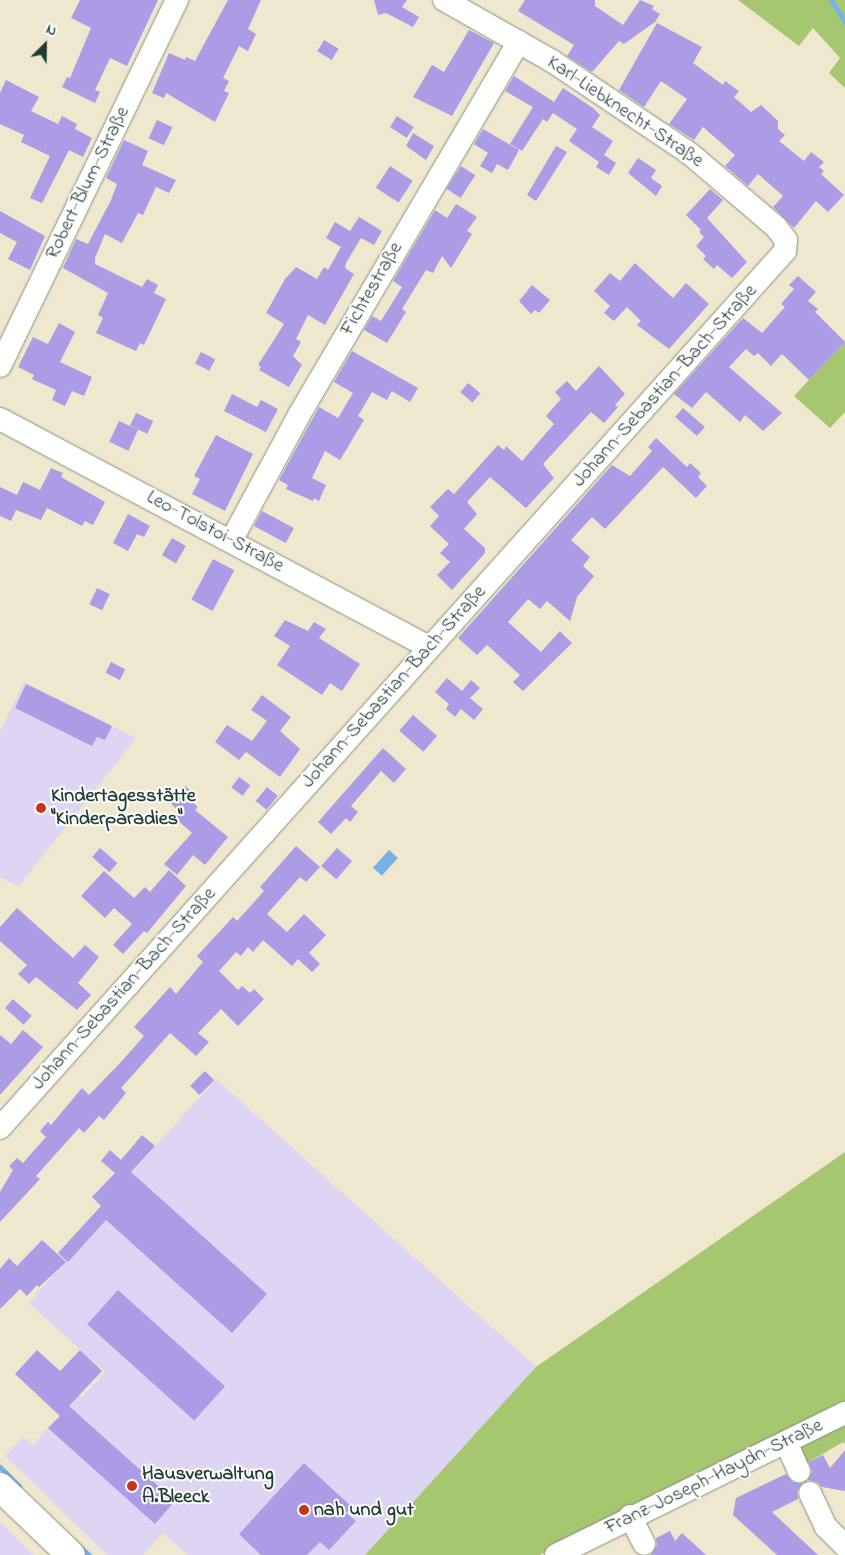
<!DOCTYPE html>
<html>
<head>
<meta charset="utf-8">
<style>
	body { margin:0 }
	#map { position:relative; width:845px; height:1555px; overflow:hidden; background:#efe8ce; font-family:"Indie Flower",sans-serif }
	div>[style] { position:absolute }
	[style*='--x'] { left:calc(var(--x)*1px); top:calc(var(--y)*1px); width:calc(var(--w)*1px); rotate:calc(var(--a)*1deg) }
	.built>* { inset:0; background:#ded5f5 }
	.green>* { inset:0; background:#a6c770 }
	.water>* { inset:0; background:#77b1e8; transform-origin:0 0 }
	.stream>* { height:5px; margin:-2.5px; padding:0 2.5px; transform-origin:2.5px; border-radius:2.5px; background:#77b1e8 }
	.building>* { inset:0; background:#ac9ce5; transform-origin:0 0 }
	.roads { filter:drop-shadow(0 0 1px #879281) drop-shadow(0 0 1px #879281) }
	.minor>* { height:22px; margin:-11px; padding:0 11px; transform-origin:11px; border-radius:11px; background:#fff }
	.major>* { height:28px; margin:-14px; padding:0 14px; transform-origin:14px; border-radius:14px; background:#fff }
	.dots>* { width:14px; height:14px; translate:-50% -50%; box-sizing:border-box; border:2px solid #fff; border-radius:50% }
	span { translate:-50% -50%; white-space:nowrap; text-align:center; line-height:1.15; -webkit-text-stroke:4px #fff; paint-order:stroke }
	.street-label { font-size:20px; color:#1f3d34 }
	.poi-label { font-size:20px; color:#1f3d34; font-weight:700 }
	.left { translate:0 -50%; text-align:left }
	.north { position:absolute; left:20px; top:20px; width:50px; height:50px; -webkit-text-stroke:4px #fff; paint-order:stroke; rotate:23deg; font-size:14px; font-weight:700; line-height:20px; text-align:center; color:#1f3d34 }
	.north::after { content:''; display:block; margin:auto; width:18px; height:22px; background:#1f3d34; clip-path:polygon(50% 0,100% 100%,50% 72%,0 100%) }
</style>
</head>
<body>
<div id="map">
	<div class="built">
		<div style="clip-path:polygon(24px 682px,136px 738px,19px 886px,0 877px,0 732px)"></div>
		<div style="clip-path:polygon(216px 1079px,536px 1367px,365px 1555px,188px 1555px,163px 1533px,143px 1555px,107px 1555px,5px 1456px,23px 1437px,33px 1445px,79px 1395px,82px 1397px,105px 1372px,29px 1303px,57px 1271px,49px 1264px)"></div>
		<div style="clip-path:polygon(0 1521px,4px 1526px,33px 1555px,0 1555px)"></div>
	</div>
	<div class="green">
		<div style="clip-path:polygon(738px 0,845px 0,845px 88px,829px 73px,840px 58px,813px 28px,799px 46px)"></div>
		<div style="clip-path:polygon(845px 342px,845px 412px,830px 428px,794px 396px)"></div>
		<div style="clip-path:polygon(845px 1152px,845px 1403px,540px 1555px,365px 1555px,536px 1367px)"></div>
		<div style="clip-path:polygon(845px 1419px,845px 1444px,843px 1442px,804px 1465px,800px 1444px)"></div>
	</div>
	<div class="water">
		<div style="left:389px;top:850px;width:12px;height:24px;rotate:42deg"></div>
	</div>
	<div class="stream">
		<div style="--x:831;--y:0;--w:26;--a:58"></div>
		<div style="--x:0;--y:1467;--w:27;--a:45"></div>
		<div style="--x:78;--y:1545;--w:15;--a:42"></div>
	</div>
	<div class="building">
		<div style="clip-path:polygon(80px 0,158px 0,127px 66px,110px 58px,95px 90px,100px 92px,95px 103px,62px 87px,67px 77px,70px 78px,91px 28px,71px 18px)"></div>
		<div style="clip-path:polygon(228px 0,261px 0,248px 29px,256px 34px,248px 51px,239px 46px,223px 78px,229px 81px,224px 91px,229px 93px,215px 122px,166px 93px,164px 98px,152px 93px,169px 53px,185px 60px,186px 57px,195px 61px)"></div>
		<div style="clip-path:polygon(374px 0,407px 0,402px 7px,419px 17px,413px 27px,386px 13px,378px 15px)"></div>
		<div style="clip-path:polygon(525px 0,595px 0,595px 6px,623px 25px,640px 0,654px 6px,652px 9px,660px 14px,655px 22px,624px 44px,619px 41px,592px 72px,567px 56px,574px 45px,518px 11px)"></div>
		<div style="clip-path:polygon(657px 23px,702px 47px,693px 63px,723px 85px,725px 81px,739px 91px,734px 97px,751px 112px,761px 105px,778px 121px,778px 129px,785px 135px,779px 141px,804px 161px,811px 152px,824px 162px,819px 167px,824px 171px,821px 174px,844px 195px,828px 212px,816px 201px,794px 228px,773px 207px,783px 196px,758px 174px,748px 186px,725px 166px,735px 155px,703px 127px,694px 140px,669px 124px,687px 99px,661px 81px,644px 107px,619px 90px)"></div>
		<div style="clip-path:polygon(469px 30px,494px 43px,452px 116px,413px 97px,432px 65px,444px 72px)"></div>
		<div style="left:324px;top:40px;width:17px;height:13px;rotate:31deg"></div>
		<div style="clip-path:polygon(514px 76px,554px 102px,563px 88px,593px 108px,600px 115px,592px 127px,613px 141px,604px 155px,616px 163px,609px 175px,596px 167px,599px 162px,569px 141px,577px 129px,553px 113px,547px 122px,543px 119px,522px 151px,510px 144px,533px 107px,505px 91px)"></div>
		<div style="clip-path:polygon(6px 80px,39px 97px,31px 111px,58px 124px,62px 116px,77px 124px,75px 129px,92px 138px,83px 157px,69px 150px,42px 203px,30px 198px,50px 156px,21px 142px,24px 135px,0 124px,0 93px)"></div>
		<div style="left:397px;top:116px;width:20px;height:13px;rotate:33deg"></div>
		<div style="left:157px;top:120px;width:17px;height:20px;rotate:25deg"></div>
		<div style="clip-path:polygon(483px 129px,519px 150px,508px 170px,497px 164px,492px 173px,480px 166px,488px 153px,474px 144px)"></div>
		<div style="clip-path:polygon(413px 133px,434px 146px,426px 160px,406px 146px)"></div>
		<div style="clip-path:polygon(124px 140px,148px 151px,142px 165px,176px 180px,169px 193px,156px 187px,143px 215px,138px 213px,122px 243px,105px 234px,95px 258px,95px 264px,142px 287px,147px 279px,158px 285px,154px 293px,166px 299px,144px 345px,140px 343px,136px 351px,96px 333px,103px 318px,98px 315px,108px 293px,63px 268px,76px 239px,88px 244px,111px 200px,117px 184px,106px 178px)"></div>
		<div style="clip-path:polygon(556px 146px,567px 152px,536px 201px,527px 195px)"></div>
		<div style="clip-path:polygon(638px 158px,656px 170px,651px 178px,662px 186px,656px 196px,628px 173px)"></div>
		<div style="left:390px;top:166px;width:27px;height:26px;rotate:33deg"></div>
		<div style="left:461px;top:166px;width:17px;height:27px;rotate:33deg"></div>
		<div style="clip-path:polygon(710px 189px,723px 200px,707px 218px,747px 262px,732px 278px,717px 265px,714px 269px,703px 259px,706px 256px,696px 246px,704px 237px,699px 232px,701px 230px,686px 215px)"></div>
		<div style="clip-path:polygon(456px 204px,477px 217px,467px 231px,472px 234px,451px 268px,442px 256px,433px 273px,426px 270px,402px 309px,406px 312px,387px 343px,364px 330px,372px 316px,381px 321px,402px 287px,393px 281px,435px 210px,447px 218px)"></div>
		<div style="clip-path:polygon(0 211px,45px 236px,30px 270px,8px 259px,17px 242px,0 233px)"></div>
		<div style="clip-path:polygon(359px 217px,382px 231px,374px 245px,361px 238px,346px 263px,345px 268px,354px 274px,325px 325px,308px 315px,296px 339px,301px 342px,293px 356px,302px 365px,289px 387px,259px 370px,261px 367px,258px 365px,284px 324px,266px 313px,285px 279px,296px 267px,317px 279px,324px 267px,328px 270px,341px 247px,326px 238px,335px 222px,350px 231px)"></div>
		<div style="clip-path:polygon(635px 263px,673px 298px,686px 283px,709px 304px,669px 349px,637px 325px,641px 321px,627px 307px,614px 321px,604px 313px,610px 306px,594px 291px,610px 273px,620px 281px)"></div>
		<div style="clip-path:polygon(798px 276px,816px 292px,808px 301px,818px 309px,815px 312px,845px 342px,809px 380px,782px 354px,771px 366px,758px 353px,754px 356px,746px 349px,729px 367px,782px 413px,763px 431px,745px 415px,740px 422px,706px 392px,692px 408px,674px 394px,743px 318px,762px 333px,785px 307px,781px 304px,794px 289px,789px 285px)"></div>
		<div style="clip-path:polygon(532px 285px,550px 300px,539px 313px,535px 310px,531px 314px,519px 301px)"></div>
		<div style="clip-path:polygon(59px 323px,75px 332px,60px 362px,92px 377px,84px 396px,72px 391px,65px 406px,52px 400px,56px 390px,32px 379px,34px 375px,18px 367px,33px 337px,48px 344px)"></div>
		<div style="clip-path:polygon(352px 351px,418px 388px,410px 402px,392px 391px,387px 400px,372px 392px,358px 416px,364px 420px,340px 460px,325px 451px,312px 478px,326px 485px,319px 501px,314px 498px,313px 501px,286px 489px,288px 485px,279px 480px,319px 407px,338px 418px,353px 393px,334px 382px)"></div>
		<div style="left:201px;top:352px;width:16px;height:13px;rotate:27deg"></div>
		<div style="clip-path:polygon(599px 366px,625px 394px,615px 405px,618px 407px,604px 423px,591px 412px,543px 464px,554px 478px,526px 508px,490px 477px,467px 502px,477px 514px,464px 529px,485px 548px,485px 553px,452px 590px,437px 575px,450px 562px,440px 553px,449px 544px,430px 526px,439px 516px,430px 507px,448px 489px,454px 494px,498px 445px,504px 450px,506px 446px,522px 461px,554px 424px,546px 416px,561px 399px,555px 392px,567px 381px,576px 391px)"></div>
		<div style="left:468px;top:383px;width:16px;height:12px;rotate:40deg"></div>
		<div style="clip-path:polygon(232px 394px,257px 407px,261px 400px,278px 409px,266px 432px,224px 411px)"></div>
		<div style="left:683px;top:408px;width:29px;height:12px;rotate:41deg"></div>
		<div style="left:136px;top:413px;width:19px;height:14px;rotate:25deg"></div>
		<div style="left:119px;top:421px;width:21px;height:23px;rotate:25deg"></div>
		<div style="clip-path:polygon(216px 435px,253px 454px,225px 511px,192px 494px,200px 479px,194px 476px)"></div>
		<div style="clip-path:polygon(656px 438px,687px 467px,690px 463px,701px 473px,698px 477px,707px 486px,696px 498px,663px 467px,605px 529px,592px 517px,582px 528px,571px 540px,590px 557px,583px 566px,594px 576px,577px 597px,570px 621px,547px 601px,540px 609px,528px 599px,508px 622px,541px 652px,560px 631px,572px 643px,523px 691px,513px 682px,520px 675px,487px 645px,477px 655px,458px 638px,612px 465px,630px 476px,652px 451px,648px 447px)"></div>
		<div style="clip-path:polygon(51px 468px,63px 473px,61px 477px,105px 502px,93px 525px,85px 521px,82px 526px,47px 508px,41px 520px,16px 510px,11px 521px,0 516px,0 487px,17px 495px,23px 482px,40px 490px)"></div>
		<div style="left:262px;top:511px;width:36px;height:17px;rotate:28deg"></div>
		<div style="clip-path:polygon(128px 514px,150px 526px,144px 537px,137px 534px,128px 551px,113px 543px)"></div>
		<div style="left:172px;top:538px;width:16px;height:20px;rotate:30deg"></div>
		<div style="left:213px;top:559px;width:24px;height:46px;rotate:28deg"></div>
		<div style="left:97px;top:588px;width:14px;height:18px;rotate:25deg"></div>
		<div style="clip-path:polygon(285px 620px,308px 631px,314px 622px,326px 629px,319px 638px,360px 664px,342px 691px,330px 683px,322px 695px,277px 665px,290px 646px,274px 636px)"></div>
		<div style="left:111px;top:662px;width:16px;height:12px;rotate:27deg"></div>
		<div style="clip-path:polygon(447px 678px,462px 691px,471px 680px,480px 688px,470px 698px,483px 709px,474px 720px,461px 709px,455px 717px,446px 709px,449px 704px,435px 692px)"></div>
		<div style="clip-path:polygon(26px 684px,112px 726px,105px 740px,97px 737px,92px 746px,15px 708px)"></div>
		<div style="clip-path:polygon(262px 695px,291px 717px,280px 731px,300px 749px,280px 777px,246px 752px,239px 760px,215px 742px,227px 725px,252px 741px,267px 721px,251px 710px)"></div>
		<div style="left:413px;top:715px;width:32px;height:21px;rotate:41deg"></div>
		<div style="clip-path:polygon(383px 748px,406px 769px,394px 783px,381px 771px,351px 806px,358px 812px,350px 822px,346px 818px,331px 834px,318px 822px)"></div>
		<div style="left:239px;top:777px;width:14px;height:13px;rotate:36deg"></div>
		<div style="clip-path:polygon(185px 786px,196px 795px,191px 801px,198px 807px,195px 810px,228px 837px,205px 865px,193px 855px,177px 875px,164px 864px,192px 833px,175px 818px,179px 812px,171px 803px)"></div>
		<div style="left:267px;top:787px;width:14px;height:18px;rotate:39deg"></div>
		<div style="clip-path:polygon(296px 846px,320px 867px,306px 882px,300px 877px,267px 914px,287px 932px,304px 914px,326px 935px,309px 953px,320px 964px,312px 972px,298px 959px,292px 966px,263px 940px,253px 952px,248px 947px,241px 956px,236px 952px,219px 971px,238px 990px,242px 986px,250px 993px,254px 989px,264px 999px,238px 1026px,221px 1009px,198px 1033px,209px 1042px,196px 1056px,170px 1033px,121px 1088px,126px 1093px,104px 1120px,99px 1116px,84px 1133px,79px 1128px,36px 1176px,40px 1179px,0 1222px,0 1192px,13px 1170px,9px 1166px,17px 1158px,23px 1163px,46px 1137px,40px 1131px,48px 1122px,51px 1125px,82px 1088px,89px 1095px,120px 1063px,144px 1036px,134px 1027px,170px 987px,176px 994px,203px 962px,197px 956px,233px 917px,237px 921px,264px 891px,260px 887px)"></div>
		<div style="left:100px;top:848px;width:23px;height:12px;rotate:41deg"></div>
		<div style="left:337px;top:848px;width:20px;height:24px;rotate:41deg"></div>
		<div style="clip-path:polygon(169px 870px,186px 886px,147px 933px,144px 931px,123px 954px,113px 945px,132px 924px,114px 908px,105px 918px,81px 896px,104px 871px,134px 898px,145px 887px,150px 892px)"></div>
		<div style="clip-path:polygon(17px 908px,73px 958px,85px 945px,99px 957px,78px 983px,91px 995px,77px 1010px,36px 977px,29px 984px,18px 974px,27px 965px,0 941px,0 927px)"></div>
		<div style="left:13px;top:999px;width:25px;height:12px;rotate:42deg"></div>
		<div style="clip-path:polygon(23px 1030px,43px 1047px,0 1095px,0 1035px,11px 1044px)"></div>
		<div style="left:205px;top:1071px;width:13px;height:21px;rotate:45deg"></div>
		<div style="clip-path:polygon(142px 1135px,155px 1146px,131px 1172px,267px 1294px,232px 1333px,106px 1220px,68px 1262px,58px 1253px,101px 1206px,92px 1197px,115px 1173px,101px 1161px,110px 1150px,121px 1160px)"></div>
		<div style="clip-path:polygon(42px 1240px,66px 1262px,39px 1287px,37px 1285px,27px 1296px,20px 1289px,0 1309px,0 1269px,9px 1258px,17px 1266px)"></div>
		<div style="left:118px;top:1290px;width:144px;height:46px;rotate:42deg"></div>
		<div style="clip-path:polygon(37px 1350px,60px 1371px,80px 1350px,102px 1371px,69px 1406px,175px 1501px,155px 1524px,48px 1428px,60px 1416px,15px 1374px)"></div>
		<div style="clip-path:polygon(845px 1450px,845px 1491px,822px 1487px,817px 1482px,808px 1480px,812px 1472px,809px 1462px,823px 1455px,830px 1468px)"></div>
		<div style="clip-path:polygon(304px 1463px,352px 1507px,346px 1513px,356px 1521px,329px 1550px,320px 1542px,307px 1555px,261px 1555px,239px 1534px)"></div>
		<div style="clip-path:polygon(786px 1474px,792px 1482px,802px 1484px,797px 1491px,798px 1499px,772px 1512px,818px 1555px,777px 1555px,733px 1515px,736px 1498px)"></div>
		<div style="clip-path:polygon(670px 1531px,675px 1541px,682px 1533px,706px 1555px,651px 1555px,657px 1545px,656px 1538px)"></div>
	</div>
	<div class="roads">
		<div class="minor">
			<div style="--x:0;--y:366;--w:407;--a:-64.2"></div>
			<div style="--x:0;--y:419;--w:486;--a:28"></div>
			<div style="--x:231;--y:541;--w:143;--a:-61.6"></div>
			<div style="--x:299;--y:415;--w:433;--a:-59.5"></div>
			<div style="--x:0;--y:1128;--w:1177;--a:-48.17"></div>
			<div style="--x:785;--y:251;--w:11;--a:-85"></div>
			<div style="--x:786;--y:240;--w:16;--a:-128"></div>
			<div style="--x:776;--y:227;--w:114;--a:-139.6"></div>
			<div style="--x:689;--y:153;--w:165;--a:-146.1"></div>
			<div style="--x:552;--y:61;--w:124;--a:-150.5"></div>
			<div style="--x:786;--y:1442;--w:32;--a:66"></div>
			<div style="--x:810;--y:1493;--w:38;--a:65"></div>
			<div style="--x:826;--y:1527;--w:27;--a:45"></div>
			<div style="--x:630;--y:1516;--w:31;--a:63"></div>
			<div style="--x:556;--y:1555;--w:322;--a:-26.2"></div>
		</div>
		<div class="major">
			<div style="--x:0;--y:1487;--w:98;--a:43.8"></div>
		</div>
	</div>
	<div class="dots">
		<div style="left:41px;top:808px;background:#c8321e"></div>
		<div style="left:132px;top:1486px;background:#c8321e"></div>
		<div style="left:304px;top:1510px;background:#c8321e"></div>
	</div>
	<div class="street-label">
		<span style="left:625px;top:112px;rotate:34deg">Karl-Liebknecht-Straße</span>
		<span style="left:88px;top:183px;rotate:-64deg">Robert-Blum-Straße</span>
		<span style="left:372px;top:289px;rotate:-60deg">Fichtestraße</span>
		<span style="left:665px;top:386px;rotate:-48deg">Johann-Sebastian-Bach-Straße</span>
		<span style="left:215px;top:532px;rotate:28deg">Leo-Tolstoi-Straße</span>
		<span style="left:394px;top:687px;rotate:-48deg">Johann-Sebastian-Bach-Straße</span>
		<span style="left:124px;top:989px;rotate:-48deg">Johann-Sebastian-Bach-Straße</span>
		<span style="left:714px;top:1477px;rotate:-26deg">Franz-Joseph-Haydn-Straße</span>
	</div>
	<div class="poi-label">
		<span class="left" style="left:51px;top:808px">Kindertagesstätte<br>"Kinderparadies"</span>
		<span class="left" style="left:142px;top:1486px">Hausverwaltung<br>A.Bleeck</span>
		<span class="left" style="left:314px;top:1510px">nah und gut</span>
	</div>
	<div class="north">N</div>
</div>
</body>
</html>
